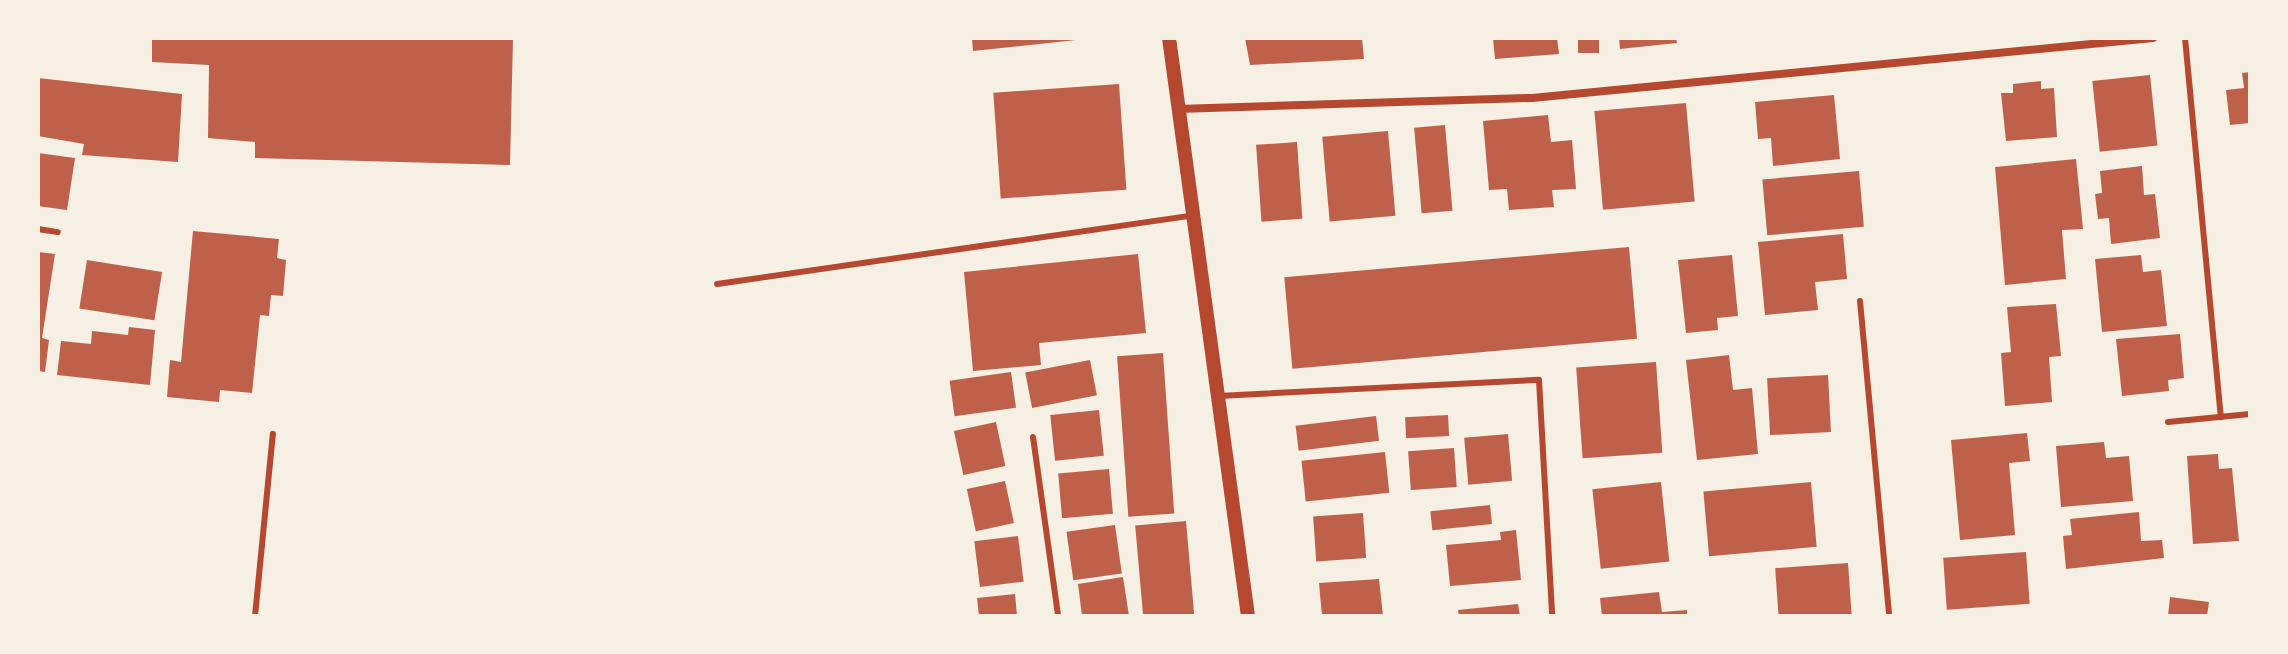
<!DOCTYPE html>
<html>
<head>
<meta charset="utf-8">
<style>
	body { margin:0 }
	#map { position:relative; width:2288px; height:654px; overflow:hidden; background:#f6efe4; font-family:Arial,sans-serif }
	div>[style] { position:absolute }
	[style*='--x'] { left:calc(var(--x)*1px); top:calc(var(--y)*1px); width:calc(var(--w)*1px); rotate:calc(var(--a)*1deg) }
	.building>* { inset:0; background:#bf614a; transform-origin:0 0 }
	.service>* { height:6px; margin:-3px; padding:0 3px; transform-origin:3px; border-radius:3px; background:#b5482f }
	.minor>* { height:8px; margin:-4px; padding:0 4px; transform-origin:4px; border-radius:4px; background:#b5482f }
	.tertiary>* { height:14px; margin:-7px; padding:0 7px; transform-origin:7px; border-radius:7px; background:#b5482f }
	span { translate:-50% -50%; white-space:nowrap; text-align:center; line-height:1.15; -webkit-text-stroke:6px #f6efe4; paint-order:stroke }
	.frame { position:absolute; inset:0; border:40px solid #f6efe4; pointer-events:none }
</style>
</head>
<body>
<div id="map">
	<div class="building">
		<div style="clip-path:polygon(152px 38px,513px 38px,510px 165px,255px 158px,255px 142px,208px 138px,209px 65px,152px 62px)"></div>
		<div style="clip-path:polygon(972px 38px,1076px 38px,1076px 40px,973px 51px)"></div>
		<div style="clip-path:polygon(1245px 38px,1362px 38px,1364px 59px,1250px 65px)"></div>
		<div style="clip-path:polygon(1493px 38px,1557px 38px,1559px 54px,1495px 59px)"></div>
		<div style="left:1578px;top:38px;width:21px;height:15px"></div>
		<div style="clip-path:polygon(1619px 38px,1676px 38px,1677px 43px,1620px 49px)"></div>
		<div style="clip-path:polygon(2250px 72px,2250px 123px,2230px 125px,2226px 90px,2244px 88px,2242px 73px)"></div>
		<div style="left:2150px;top:75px;width:71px;height:58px;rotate:84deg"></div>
		<div style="clip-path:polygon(38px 78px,182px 94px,178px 162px,82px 155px,84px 144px,38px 136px)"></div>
		<div style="clip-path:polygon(2041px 81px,2041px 89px,2054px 88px,2057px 137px,2006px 141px,2001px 93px,2013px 93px,2013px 84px)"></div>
		<div style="left:1119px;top:84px;width:106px;height:126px;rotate:86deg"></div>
		<div style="clip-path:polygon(1834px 95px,1840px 159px,1773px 166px,1771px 138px,1758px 139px,1755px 102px)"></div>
		<div style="left:1686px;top:103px;width:99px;height:92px;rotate:85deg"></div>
		<div style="clip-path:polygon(1548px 115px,1551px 142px,1572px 140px,1576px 189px,1552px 190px,1554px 207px,1509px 210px,1507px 189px,1489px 190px,1483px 121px)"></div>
		<div style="left:1445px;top:125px;width:86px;height:31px;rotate:85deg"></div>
		<div style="left:1388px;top:131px;width:85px;height:66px;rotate:85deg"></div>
		<div style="left:1297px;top:142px;width:77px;height:41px;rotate:86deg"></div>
		<div style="clip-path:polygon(38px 153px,75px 158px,67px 210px,38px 206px)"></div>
		<div style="clip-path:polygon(2076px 159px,2083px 229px,2062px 230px,2066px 279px,2005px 285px,1995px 167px)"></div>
		<div style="clip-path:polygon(2142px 166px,2144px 195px,2155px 194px,2160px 238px,2111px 244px,2109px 218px,2098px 219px,2095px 194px,2102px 193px,2100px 171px)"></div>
		<div style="left:1859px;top:171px;width:56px;height:97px;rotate:85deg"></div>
		<div style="clip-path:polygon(193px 231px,279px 239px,277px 258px,286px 260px,283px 296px,271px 295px,269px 316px,260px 315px,252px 393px,220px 390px,219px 402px,167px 397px,170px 360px,181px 362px)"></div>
		<div style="clip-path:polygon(1843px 234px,1847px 279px,1815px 282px,1818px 310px,1765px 315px,1758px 242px)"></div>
		<div style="left:1629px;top:247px;width:92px;height:346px;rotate:85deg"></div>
		<div style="clip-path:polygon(38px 252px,55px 254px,42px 338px,49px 340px,45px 372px,38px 371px)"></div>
		<div style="clip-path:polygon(1138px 254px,1146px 333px,1039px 343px,1041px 365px,973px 371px,964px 272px)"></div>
		<div style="clip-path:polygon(1732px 255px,1738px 316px,1717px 318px,1718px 330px,1686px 333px,1678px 260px)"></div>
		<div style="clip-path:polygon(2141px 255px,2143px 272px,2161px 270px,2167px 326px,2102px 332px,2095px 259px)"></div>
		<div style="left:87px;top:260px;width:76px;height:49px;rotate:9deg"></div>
		<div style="clip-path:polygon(2056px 304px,2061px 356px,2049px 357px,2052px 402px,2005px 406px,2001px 353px,2011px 352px,2007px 307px)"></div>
		<div style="clip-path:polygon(129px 327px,155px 330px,150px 385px,57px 375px,61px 341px,91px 344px,92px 331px,128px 335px)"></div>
		<div style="clip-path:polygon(2180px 334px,2184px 378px,2168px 380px,2169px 391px,2122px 396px,2116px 339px)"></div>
		<div style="left:1163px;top:353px;width:161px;height:46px;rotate:86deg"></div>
		<div style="clip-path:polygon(1729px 355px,1733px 390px,1752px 388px,1758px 454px,1697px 460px,1686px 360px)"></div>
		<div style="left:1090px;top:360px;width:36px;height:66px;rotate:79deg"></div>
		<div style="left:1656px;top:362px;width:91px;height:80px;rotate:86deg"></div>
		<div style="left:1011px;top:372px;width:36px;height:62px;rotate:82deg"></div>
		<div style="left:1828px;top:375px;width:57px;height:61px;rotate:87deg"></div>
		<div style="left:1099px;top:410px;width:46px;height:49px;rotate:84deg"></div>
		<div style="left:1448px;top:415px;width:21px;height:43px;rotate:87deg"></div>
		<div style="left:1376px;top:416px;width:25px;height:81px;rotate:83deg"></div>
		<div style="left:996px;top:422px;width:45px;height:43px;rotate:78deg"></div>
		<div style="clip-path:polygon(2027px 433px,2030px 461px,2009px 463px,2015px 535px,1960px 540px,1951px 440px)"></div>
		<div style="left:1508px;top:434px;width:47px;height:44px;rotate:85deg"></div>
		<div style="clip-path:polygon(2104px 442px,2106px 458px,2129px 456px,2133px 501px,2061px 507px,2056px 446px)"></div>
		<div style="left:1454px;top:448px;width:39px;height:46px;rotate:86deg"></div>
		<div style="left:1385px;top:452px;width:41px;height:84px;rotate:84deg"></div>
		<div style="clip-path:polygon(2218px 454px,2219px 469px,2232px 468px,2239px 541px,2193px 544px,2187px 456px)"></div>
		<div style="left:1109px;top:469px;width:45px;height:51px;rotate:85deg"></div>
		<div style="left:1005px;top:481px;width:43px;height:39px;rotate:78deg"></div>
		<div style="left:1661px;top:482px;width:80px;height:69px;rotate:84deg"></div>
		<div style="left:1811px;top:482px;width:65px;height:108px;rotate:85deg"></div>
		<div style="left:1490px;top:505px;width:19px;height:60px;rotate:84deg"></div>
		<div style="clip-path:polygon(2139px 512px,2141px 541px,2162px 540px,2164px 558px,2066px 569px,2063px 536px,2072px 535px,2070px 519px)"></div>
		<div style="left:1363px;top:513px;width:45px;height:50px;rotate:86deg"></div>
		<div style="left:1186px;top:521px;width:95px;height:51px;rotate:85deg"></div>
		<div style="left:1115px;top:525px;width:49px;height:49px;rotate:82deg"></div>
		<div style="clip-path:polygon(1516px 530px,1521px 580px,1450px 586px,1446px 545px,1501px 540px,1500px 532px)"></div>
		<div style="left:1018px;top:536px;width:46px;height:44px;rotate:83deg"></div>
		<div style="left:2026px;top:552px;width:52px;height:83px;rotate:86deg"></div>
		<div style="left:1848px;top:563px;width:53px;height:73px;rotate:86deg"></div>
		<div style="clip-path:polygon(1123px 577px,1129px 616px,1082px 616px,1078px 584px)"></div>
		<div style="clip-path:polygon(1379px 579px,1383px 616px,1322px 616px,1319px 583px)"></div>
		<div style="clip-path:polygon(1659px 592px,1662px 612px,1687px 610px,1687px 616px,1602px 616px,1600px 598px)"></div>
		<div style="clip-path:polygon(1015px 594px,1017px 616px,979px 616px,977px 598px)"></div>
		<div style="clip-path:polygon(2170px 597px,2209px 602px,2207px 616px,2168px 616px)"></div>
		<div style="clip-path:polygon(1518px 604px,1520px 616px,1459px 616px,1458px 610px)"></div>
	</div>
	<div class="service">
		<div style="--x:2185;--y:38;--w:381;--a:84.6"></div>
		<div style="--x:38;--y:229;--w:20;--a:9"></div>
		<div style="--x:717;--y:284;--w:481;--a:-8.2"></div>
		<div style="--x:1860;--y:301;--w:316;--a:84.7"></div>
		<div style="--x:1218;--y:396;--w:321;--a:-2.9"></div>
		<div style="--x:1539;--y:380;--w:236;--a:86.8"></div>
		<div style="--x:2168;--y:422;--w:82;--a:-5.6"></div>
		<div style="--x:1033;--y:437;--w:181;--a:82"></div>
		<div style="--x:255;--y:616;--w:183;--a:-84.4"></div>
	</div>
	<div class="minor">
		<div style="--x:1178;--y:109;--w:354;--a:-1.8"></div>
		<div style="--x:1532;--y:98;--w:624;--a:-5.52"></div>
	</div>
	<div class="tertiary">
		<div style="--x:1169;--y:38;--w:583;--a:82.22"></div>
	</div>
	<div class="frame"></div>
</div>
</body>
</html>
